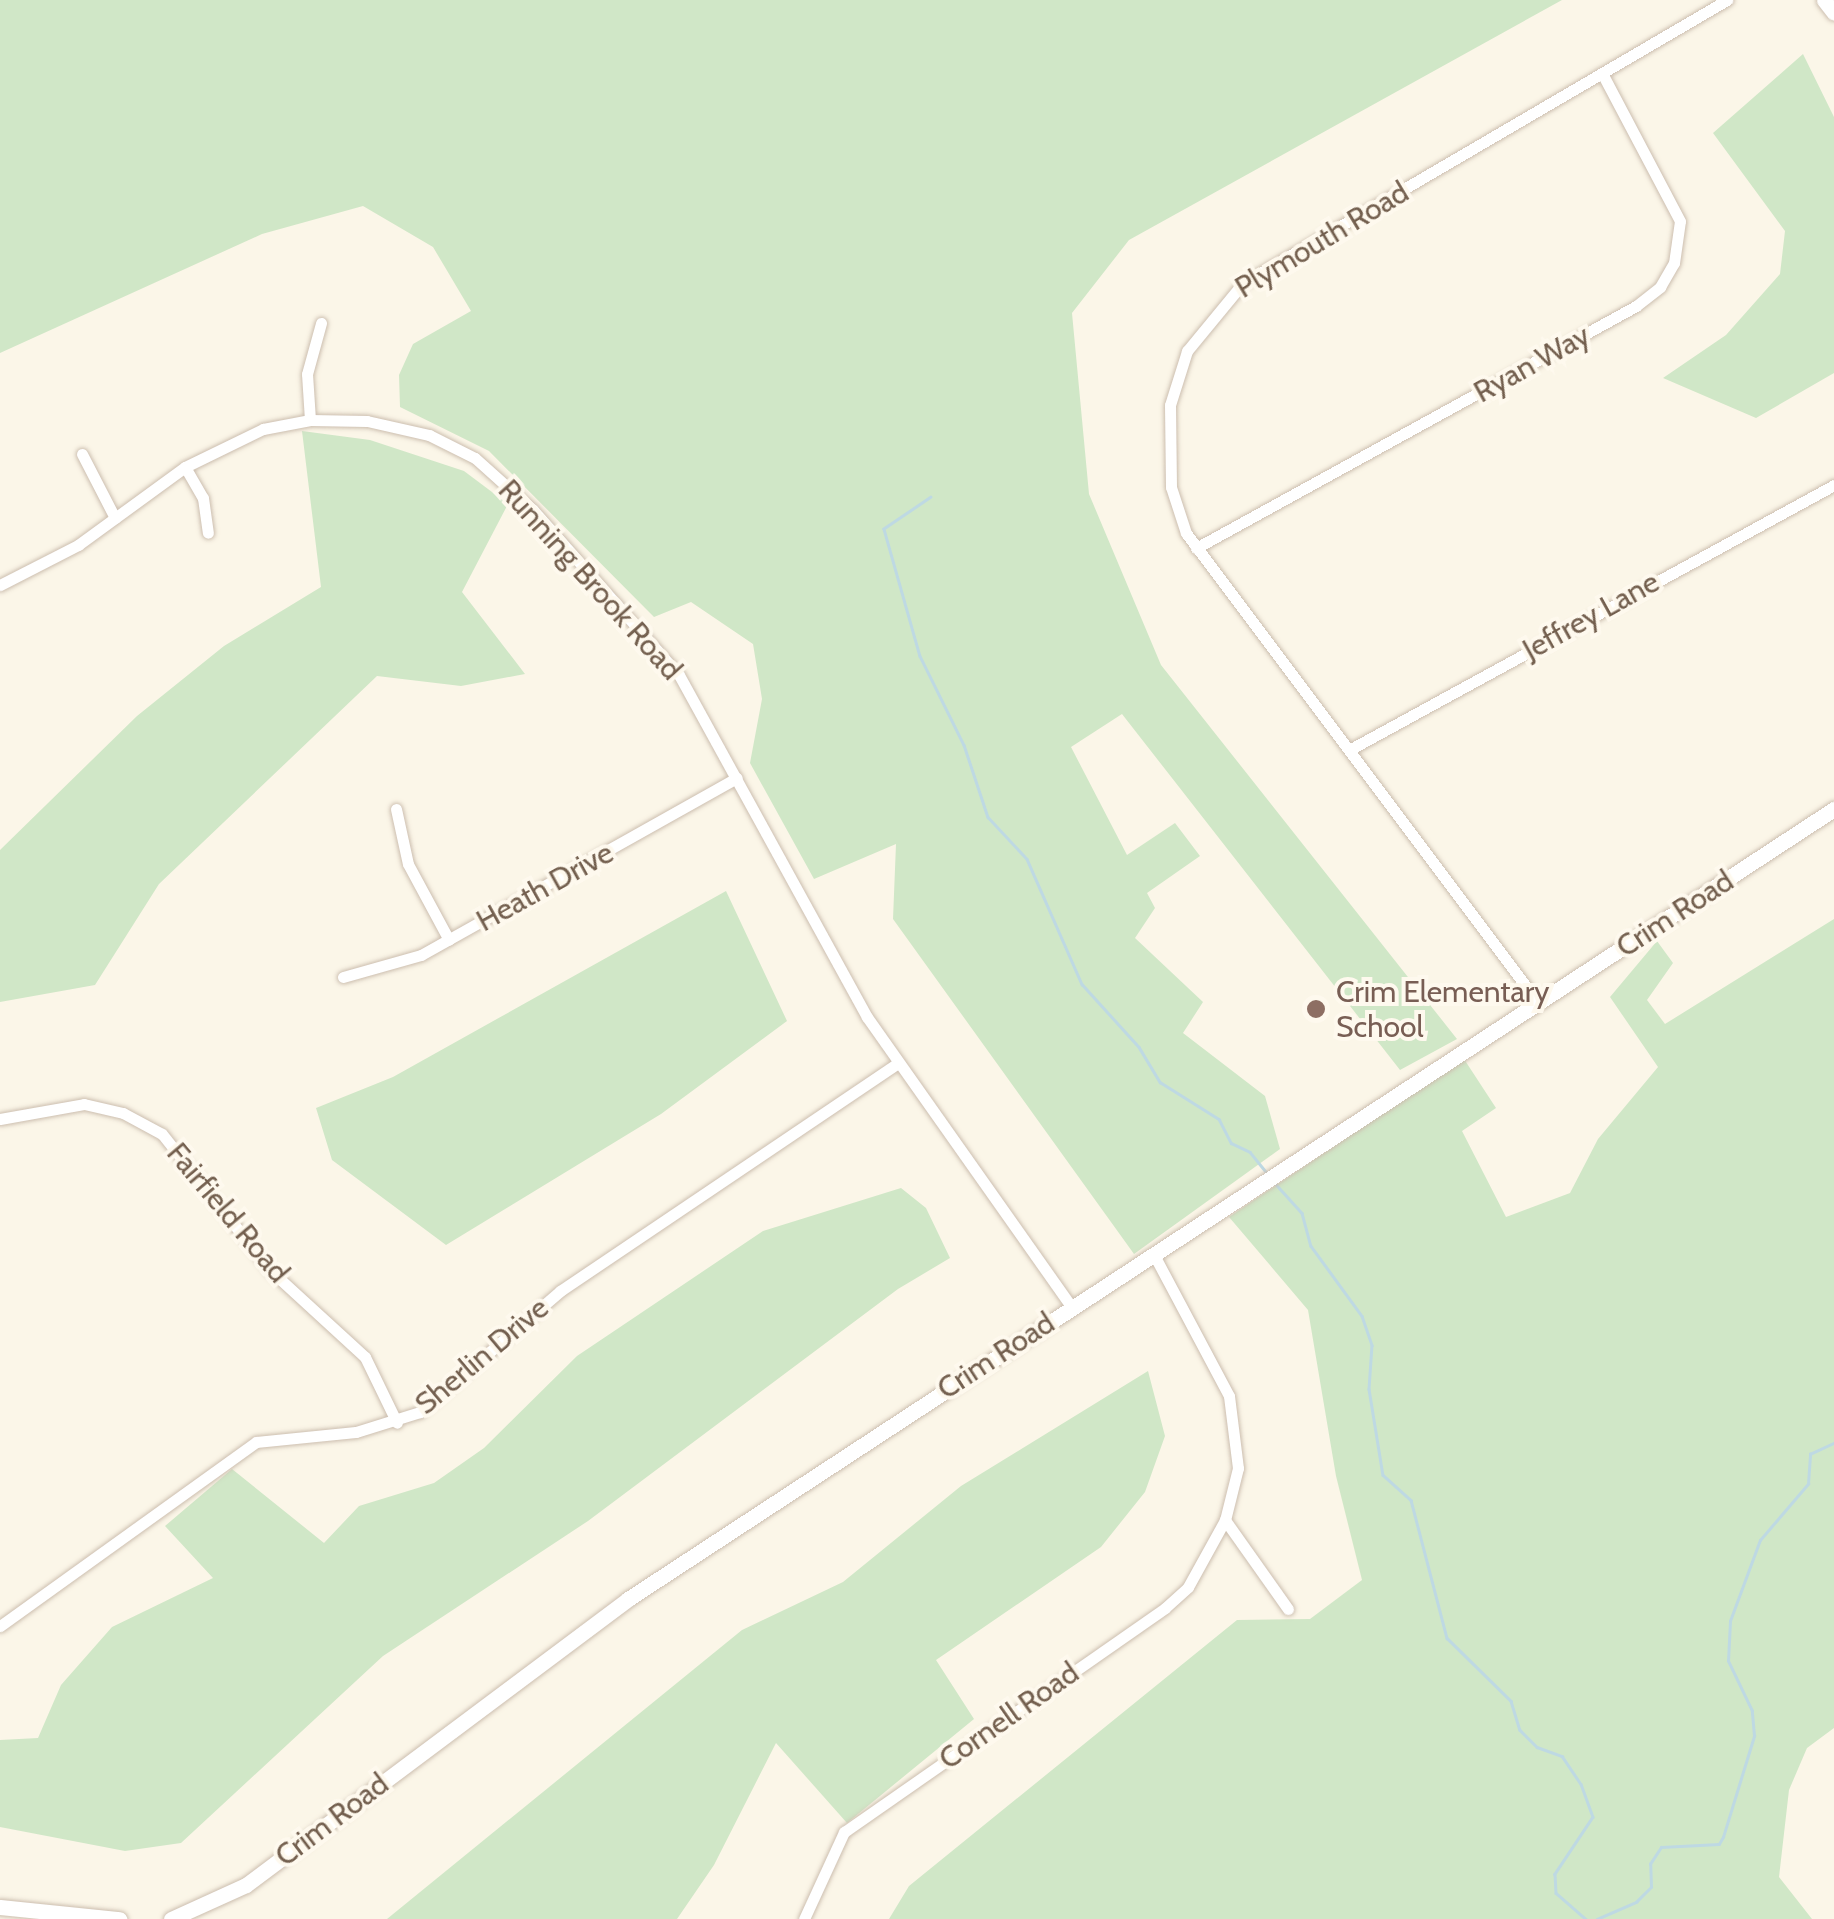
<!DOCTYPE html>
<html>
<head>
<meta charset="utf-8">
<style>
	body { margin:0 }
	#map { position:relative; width:1834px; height:1919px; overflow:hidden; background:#fbf6e8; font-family:Cabin,sans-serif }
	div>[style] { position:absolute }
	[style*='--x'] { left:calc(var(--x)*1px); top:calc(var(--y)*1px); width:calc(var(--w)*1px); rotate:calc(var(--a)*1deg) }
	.green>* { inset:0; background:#d0e7c7 }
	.stream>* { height:2.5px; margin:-1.25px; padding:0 1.25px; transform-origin:1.25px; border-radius:1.25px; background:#bed9e3 }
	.roads { filter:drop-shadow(0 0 2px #ccbeaf) drop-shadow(0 0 2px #ccbeaf) }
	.street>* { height:11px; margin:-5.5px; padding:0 5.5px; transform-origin:5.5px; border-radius:5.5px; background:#fff }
	.secondary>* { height:15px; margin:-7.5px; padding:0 7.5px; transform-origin:7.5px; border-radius:7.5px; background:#fff }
	.dots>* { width:28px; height:28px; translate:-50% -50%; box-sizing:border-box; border:5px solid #fef9ee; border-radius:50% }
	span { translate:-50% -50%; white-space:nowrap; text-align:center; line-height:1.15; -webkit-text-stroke:8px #fef9ee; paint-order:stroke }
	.street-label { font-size:30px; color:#735f4e }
	.education-label { font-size:30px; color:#785e54 }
	.left { translate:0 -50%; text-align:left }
</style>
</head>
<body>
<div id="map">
	<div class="green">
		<div style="clip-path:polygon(0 0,1562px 0,1129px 240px,1072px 313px,1089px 494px,1161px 665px,1457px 1039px,1400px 1070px,1122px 714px,1071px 747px,1127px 855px,1175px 823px,1200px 856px,1147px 893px,1155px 908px,1135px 938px,1203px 1002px,1183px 1033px,1265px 1096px,1280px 1149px,1134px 1254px,893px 919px,896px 844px,814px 879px,750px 763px,762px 699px,753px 644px,691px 602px,654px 617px,489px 451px,400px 407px,399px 375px,413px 344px,471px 311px,433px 247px,363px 206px,262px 234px,0 353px)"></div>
		<div style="clip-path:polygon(1803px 54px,1834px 117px,1834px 373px,1756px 418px,1663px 378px,1726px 335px,1780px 274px,1785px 231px,1713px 133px)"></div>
		<div style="clip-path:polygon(302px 431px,370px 440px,464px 471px,508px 504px,462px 592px,525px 674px,461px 686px,377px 676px,159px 884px,95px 985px,0 1002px,0 850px,137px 716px,224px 646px,321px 587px)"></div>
		<div style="clip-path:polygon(726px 891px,787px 1021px,661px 1114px,446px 1245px,332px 1160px,316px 1108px,393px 1077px)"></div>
		<div style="clip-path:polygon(1834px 919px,1834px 1728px,1807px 1748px,1789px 1790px,1779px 1877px,1812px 1919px,889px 1919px,909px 1886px,1237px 1620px,1310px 1619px,1362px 1580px,1336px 1476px,1308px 1310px,1229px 1217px,1464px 1059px,1496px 1108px,1462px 1131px,1506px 1217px,1570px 1193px,1598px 1139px,1658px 1067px,1610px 997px,1657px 941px,1673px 963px,1647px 1000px,1665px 1024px)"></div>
		<div style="clip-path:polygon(901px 1188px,926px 1208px,950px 1258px,898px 1289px,588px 1521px,383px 1656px,181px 1843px,125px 1851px,0 1827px,0 1740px,38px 1738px,61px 1685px,112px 1627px,213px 1578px,165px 1526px,232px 1469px,324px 1543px,359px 1506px,434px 1483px,484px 1448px,577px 1356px,763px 1231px)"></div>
		<div style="clip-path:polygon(1148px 1371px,1165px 1436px,1145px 1492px,1101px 1547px,936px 1660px,974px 1719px,847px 1823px,776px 1743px,714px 1865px,677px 1919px,387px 1919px,742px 1630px,843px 1582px,961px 1486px)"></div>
	</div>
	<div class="stream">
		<div style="--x:931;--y:497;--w:57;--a:145.8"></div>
		<div style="--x:884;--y:529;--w:132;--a:74.2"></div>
		<div style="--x:920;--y:656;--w:99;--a:63.7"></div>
		<div style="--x:964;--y:745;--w:76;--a:71.6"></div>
		<div style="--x:988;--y:817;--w:57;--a:47.1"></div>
		<div style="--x:1027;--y:859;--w:137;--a:66.3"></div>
		<div style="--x:1082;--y:984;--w:85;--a:47.9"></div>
		<div style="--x:1139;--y:1047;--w:41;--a:59"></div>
		<div style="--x:1160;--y:1082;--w:70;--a:32.1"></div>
		<div style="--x:1219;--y:1119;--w:27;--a:63"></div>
		<div style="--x:1231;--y:1143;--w:21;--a:25"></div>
		<div style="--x:1250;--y:1152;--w:26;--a:51"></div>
		<div style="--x:1274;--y:1182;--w:42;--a:47.9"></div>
		<div style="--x:1302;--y:1213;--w:34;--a:75"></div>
		<div style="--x:1311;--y:1246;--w:87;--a:53.9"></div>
		<div style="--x:1362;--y:1316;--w:31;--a:71"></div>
		<div style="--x:1372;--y:1345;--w:44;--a:93.9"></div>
		<div style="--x:1369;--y:1389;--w:87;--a:80.8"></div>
		<div style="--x:1383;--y:1475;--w:38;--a:42"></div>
		<div style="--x:1411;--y:1500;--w:143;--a:75.4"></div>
		<div style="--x:1447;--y:1638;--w:90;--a:44.5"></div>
		<div style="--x:1511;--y:1701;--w:30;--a:73"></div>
		<div style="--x:1520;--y:1730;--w:24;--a:45"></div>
		<div style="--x:1537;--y:1747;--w:27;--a:20"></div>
		<div style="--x:1562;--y:1756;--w:34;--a:56"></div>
		<div style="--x:1581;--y:1784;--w:35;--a:70"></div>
		<div style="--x:1593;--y:1817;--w:69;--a:123.7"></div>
		<div style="--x:1555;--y:1874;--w:19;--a:87"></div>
		<div style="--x:1556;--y:1893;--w:40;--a:41"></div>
		<div style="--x:1597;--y:1919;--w:43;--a:-23.6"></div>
		<div style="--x:1636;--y:1902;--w:21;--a:-45"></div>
		<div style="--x:1651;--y:1887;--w:23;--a:-92"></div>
		<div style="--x:1650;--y:1864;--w:20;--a:-57"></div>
		<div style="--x:1661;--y:1847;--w:58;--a:-3"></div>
		<div style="--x:1719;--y:1844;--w:8;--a:-60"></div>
		<div style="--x:1723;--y:1837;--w:106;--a:-72.9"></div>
		<div style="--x:1754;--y:1736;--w:25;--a:-95"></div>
		<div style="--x:1752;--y:1711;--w:55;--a:-115.6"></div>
		<div style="--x:1728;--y:1661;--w:40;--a:-87.1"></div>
		<div style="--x:1730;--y:1621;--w:86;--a:-69.7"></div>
		<div style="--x:1760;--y:1540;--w:74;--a:-49.4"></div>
		<div style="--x:1808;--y:1484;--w:30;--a:-86"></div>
		<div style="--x:1810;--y:1454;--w:26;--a:-25"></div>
	</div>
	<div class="roads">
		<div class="street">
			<div style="--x:310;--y:420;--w:46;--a:-93.7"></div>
			<div style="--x:307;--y:374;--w:53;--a:-74.6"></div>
			<div style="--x:82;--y:454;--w:72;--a:62.7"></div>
			<div style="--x:185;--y:467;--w:36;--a:60"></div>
			<div style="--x:203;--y:498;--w:35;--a:82"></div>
			<div style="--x:1196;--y:548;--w:502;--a:-28.81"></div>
			<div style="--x:1636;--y:306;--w:31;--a:-38"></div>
			<div style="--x:1660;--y:287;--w:28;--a:-60"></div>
			<div style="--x:1674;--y:263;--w:42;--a:-81.9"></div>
			<div style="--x:1680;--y:221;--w:163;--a:-117.8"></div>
			<div style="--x:0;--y:585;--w:88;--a:-27.1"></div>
			<div style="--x:78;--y:545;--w:132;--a:-36.1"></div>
			<div style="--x:185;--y:467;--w:87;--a:-26"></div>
			<div style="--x:263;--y:429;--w:48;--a:-10.8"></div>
			<div style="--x:310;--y:420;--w:57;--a:1"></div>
			<div style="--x:367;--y:421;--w:64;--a:12.7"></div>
			<div style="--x:429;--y:435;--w:51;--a:26.6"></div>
			<div style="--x:475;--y:458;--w:78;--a:41.9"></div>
			<div style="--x:533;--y:510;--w:220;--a:48.5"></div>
			<div style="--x:679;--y:675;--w:390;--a:61.2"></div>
			<div style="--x:867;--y:1017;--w:354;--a:54.8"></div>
			<div style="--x:1349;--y:750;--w:553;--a:-28.65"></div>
			<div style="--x:396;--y:809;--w:56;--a:77.7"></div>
			<div style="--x:408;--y:864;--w:86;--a:61.7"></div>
			<div style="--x:343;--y:977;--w:81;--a:-15.8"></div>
			<div style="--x:421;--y:955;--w:362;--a:-29.3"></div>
			<div style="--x:1537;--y:1001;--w:585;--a:-126.87"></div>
			<div style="--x:1186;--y:533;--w:48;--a:-108.1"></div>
			<div style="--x:1171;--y:487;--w:82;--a:-90.7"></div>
			<div style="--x:1170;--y:405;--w:57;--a:-72.5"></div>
			<div style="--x:1187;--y:351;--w:88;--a:-50.5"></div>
			<div style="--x:1243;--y:283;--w:561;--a:-30.32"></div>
			<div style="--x:0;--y:1119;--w:85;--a:-10.1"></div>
			<div style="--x:84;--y:1104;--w:40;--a:13"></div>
			<div style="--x:123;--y:1113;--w:44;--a:28.3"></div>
			<div style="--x:162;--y:1134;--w:174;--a:51.5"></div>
			<div style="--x:270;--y:1270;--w:129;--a:42.5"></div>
			<div style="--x:365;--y:1357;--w:73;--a:64.1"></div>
			<div style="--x:1153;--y:1253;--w:162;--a:62"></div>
			<div style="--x:1229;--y:1396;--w:73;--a:82.9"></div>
			<div style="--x:1238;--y:1468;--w:54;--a:104"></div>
			<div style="--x:1225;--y:1520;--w:109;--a:54.7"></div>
			<div style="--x:0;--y:1626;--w:315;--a:-35.7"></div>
			<div style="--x:256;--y:1442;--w:100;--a:-5.7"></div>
			<div style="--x:356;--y:1432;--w:67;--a:-17.4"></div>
			<div style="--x:420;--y:1412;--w:185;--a:-40.8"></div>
			<div style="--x:560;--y:1291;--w:406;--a:-34"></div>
			<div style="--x:804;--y:1919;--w:96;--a:-65.3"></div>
			<div style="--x:844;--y:1832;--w:391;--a:-34.9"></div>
			<div style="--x:1165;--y:1608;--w:31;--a:-42"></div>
			<div style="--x:1188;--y:1587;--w:77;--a:-61.1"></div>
		</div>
		<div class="secondary">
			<div style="--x:1824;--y:0;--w:16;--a:52"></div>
			<div style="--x:0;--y:1907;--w:120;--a:5.8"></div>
			<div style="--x:171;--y:1919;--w:82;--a:-24.4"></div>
			<div style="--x:246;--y:1885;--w:477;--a:-36.8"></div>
			<div style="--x:628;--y:1599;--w:1442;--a:-33.23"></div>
		</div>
	</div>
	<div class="dots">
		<div style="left:1316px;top:1009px;background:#8d6e63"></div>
	</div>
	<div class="street-label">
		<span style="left:1322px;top:240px;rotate:-31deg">Plymouth Road</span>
		<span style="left:1532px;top:364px;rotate:-29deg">Ryan Way</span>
		<span style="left:590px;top:580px;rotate:48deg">Running Brook Road</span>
		<span style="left:1591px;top:616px;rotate:-29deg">Jeffrey Lane</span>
		<span style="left:545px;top:887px;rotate:-29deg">Heath Drive</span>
		<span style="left:1675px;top:914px;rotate:-33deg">Crim Road</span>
		<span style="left:228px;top:1213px;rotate:50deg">Fairfield Road</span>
		<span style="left:482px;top:1356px;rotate:-40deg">Sherlin Drive</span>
		<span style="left:996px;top:1356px;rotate:-33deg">Crim Road</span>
		<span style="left:1009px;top:1716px;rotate:-35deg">Cornell Road</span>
		<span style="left:332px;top:1820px;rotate:-37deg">Crim Road</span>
	</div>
	<div class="education-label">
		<span class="left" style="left:1336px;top:1009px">Crim Elementary<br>School</span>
	</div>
</div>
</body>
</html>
